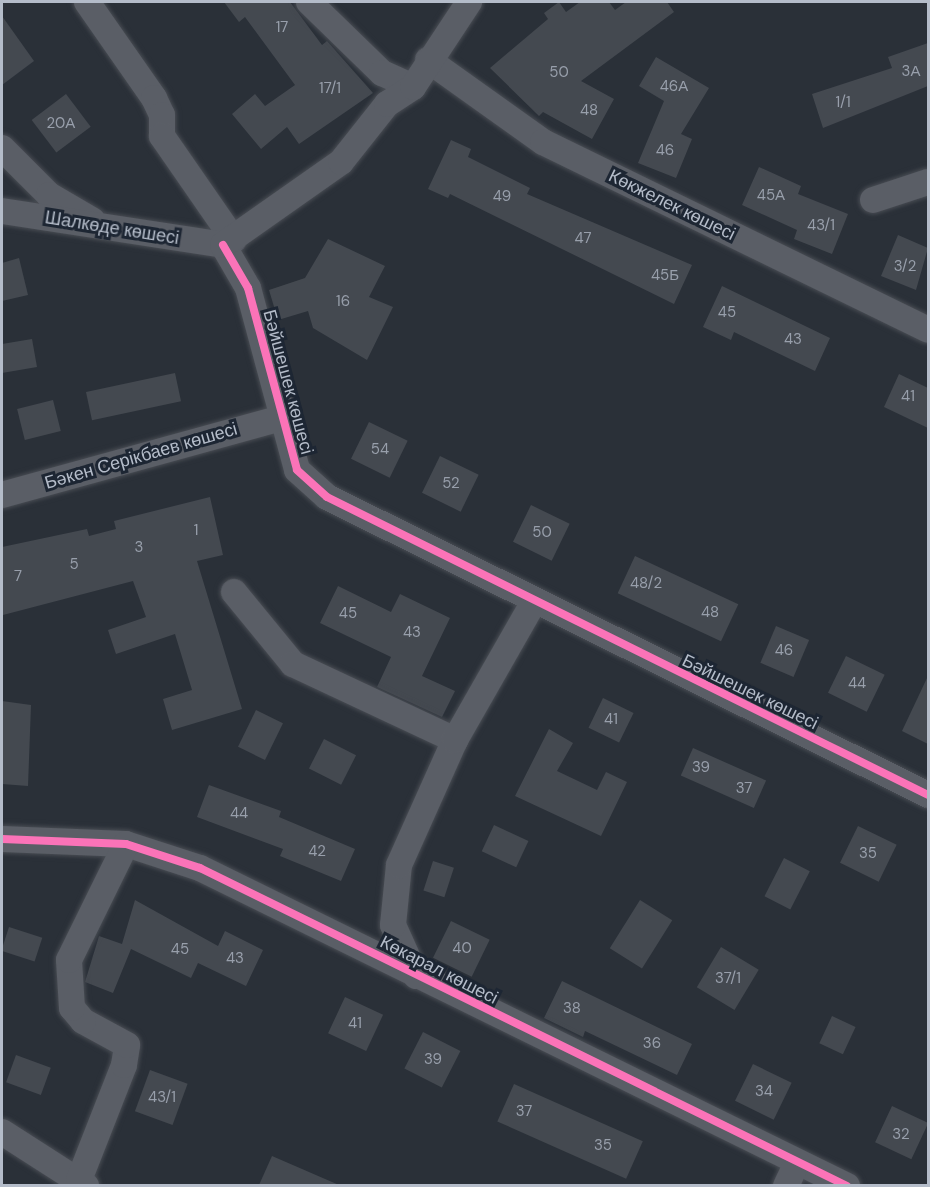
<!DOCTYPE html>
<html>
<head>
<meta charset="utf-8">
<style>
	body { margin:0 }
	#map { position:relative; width:930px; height:1187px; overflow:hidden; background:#2a3038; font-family:"DM Sans",sans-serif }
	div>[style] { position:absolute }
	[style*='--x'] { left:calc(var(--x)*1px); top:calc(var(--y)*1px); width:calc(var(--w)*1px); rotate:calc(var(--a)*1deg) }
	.building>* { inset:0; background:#444950; transform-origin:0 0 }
	.roads { filter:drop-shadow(0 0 2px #484c53) drop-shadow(0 0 2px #484c53) }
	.minor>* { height:26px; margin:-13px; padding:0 13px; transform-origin:13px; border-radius:13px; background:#5a5e66 }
	.cycleway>* { height:8px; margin:-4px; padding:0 4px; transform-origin:4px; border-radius:4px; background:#fb73b8 }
	span { translate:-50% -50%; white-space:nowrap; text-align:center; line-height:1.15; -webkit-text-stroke:6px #1d2633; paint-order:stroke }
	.number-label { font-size:15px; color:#989fab }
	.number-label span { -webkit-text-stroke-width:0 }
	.street-label { font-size:18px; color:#b4bcc9 }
	.frame { position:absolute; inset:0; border:3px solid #b4bcc9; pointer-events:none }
</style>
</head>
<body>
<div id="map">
	<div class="building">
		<div style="clip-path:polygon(224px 2px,290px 2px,322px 45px,327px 41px,373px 93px,299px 144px,287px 127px,261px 149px,232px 114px,255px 94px,265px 106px,295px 85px,245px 17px,239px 22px)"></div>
		<div style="clip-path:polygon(559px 2px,566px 12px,580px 2px,609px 2px,615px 10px,626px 2px,667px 2px,674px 12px,581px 81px,614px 99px,592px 139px,543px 112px,539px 116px,490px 68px,548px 19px,544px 13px)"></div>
		<div style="clip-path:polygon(2px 16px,34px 61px,2px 85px)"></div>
		<div style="clip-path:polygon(928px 43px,928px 86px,823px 128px,812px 94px,892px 68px,888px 57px)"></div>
		<div style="clip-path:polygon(656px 57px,709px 88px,681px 134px,692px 139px,676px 178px,638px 163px,664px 101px,639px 86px)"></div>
		<div style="left:66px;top:94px;width:41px;height:43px;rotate:53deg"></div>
		<div style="clip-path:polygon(451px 140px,471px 149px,468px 157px,530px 188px,527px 194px,692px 265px,674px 304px,450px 194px,448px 198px,428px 189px)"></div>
		<div style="clip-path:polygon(759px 167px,801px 186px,798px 194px,848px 214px,832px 254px,794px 239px,797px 230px,742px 205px)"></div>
		<div style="clip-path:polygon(898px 235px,928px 248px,916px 290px,881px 276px)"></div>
		<div style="clip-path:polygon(328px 239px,385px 266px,369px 297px,393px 307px,367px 360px,313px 328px,308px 311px,278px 320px,269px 290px,305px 278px)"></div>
		<div style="clip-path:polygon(19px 258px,28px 295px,2px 301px,2px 263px)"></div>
		<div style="clip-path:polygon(722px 286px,830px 338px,815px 371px,734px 332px,731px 340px,703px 327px)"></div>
		<div style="clip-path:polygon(32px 339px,37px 367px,2px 373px,2px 344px)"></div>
		<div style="left:175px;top:373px;width:29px;height:91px;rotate:78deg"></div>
		<div style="clip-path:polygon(899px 374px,928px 388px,928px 428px,884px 407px)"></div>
		<div style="left:53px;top:400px;width:32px;height:37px;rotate:76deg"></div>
		<div style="left:369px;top:422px;width:43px;height:41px;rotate:26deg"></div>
		<div style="left:440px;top:456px;width:43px;height:41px;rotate:26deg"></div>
		<div style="clip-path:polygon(210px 497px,223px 555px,197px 561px,242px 709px,172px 730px,163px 699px,192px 690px,175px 634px,116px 654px,108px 630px,146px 617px,133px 581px,3px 615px,2px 547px,87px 529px,89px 536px,116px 529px,114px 521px)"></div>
		<div style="left:531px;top:505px;width:43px;height:41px;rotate:26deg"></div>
		<div style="left:635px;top:556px;width:114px;height:41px;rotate:25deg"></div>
		<div style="clip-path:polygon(338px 586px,391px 612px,400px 594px,450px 618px,422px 676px,455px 691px,442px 717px,377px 687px,391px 657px,320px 623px)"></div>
		<div style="left:776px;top:626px;width:36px;height:40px;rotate:23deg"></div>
		<div style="left:846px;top:656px;width:43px;height:41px;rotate:26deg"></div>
		<div style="clip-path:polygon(928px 676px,928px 744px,902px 731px)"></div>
		<div style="left:603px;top:698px;width:34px;height:33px;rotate:26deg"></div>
		<div style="clip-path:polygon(2px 701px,31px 705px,28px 786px,2px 784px)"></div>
		<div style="left:256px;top:710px;width:30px;height:41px;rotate:26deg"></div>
		<div style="clip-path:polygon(549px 729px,573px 743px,557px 771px,597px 790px,606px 772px,627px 782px,601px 836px,515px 796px)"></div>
		<div style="left:324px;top:739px;width:36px;height:33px;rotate:27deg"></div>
		<div style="left:693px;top:748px;width:80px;height:30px;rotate:24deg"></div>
		<div style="clip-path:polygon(209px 785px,281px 811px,279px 817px,355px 849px,341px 881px,280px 856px,283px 849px,197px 817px)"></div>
		<div style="left:494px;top:825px;width:38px;height:29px;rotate:25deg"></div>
		<div style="left:858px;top:826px;width:43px;height:41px;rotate:26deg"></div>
		<div style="left:784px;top:858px;width:29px;height:43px;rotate:27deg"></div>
		<div style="left:433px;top:861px;width:22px;height:31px;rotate:18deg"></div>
		<div style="clip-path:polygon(135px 900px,218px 946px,225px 931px,263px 950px,246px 986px,198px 963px,191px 978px,131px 949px,113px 993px,85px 982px,99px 936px,122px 944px)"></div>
		<div style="left:640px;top:900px;width:38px;height:57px;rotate:32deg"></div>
		<div style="left:451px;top:921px;width:43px;height:41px;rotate:26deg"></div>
		<div style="left:9px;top:927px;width:35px;height:25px;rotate:18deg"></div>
		<div style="left:721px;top:947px;width:44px;height:47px;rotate:31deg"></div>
		<div style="clip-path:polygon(562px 981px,692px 1044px,677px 1075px,585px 1031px,583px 1037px,544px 1018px)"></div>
		<div style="left:345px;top:997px;width:42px;height:40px;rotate:25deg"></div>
		<div style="left:832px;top:1016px;width:26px;height:30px;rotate:25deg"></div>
		<div style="left:423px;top:1032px;width:42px;height:41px;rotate:27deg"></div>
		<div style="left:16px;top:1055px;width:37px;height:29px;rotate:20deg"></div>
		<div style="left:753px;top:1064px;width:43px;height:41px;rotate:26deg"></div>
		<div style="left:150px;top:1070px;width:40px;height:44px;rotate:20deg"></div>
		<div style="left:514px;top:1084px;width:141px;height:41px;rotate:24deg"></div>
		<div style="left:892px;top:1106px;width:40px;height:40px;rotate:25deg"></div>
		<div style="clip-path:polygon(272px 1156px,339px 1185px,259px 1185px)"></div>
	</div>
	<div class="roads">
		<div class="minor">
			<div style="--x:87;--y:2;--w:117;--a:55.1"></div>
			<div style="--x:154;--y:98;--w:19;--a:65"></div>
			<div style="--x:162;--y:115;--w:21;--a:90"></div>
			<div style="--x:162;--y:136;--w:126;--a:55.3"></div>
			<div style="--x:309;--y:2;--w:102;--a:44.2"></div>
			<div style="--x:382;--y:73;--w:34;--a:24"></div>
			<div style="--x:428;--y:60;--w:141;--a:35.5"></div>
			<div style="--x:543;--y:142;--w:428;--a:26"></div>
			<div style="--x:2;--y:148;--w:66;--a:45"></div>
			<div style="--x:49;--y:195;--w:50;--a:30.2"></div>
			<div style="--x:873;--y:200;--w:58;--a:-18.1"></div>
			<div style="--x:2;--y:211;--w:224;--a:8.7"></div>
			<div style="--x:223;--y:245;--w:50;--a:59.8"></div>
			<div style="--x:248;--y:288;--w:188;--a:74.9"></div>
			<div style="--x:297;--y:470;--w:40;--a:42"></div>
			<div style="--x:327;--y:497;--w:671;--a:26.37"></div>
			<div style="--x:223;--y:245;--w:144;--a:-35.1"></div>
			<div style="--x:341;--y:162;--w:74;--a:-51.6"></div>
			<div style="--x:387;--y:104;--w:31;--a:-33"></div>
			<div style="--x:413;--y:87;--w:102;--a:-56.6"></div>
			<div style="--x:2;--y:495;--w:289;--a:-15.4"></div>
			<div style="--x:234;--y:592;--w:93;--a:50.7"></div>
			<div style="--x:293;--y:664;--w:179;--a:25.1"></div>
			<div style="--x:2;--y:839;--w:124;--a:2.3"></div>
			<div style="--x:126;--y:844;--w:78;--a:18"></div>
			<div style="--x:200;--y:868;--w:721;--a:26.17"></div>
			<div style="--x:416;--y:976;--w:56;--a:-114.3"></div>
			<div style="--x:393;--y:925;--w:60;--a:-84.3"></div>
			<div style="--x:399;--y:865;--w:137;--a:-65.9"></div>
			<div style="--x:455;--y:740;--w:158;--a:-60.3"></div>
			<div style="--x:2;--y:1132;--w:100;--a:32.7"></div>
			<div style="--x:79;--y:1180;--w:123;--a:-68.6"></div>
			<div style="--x:124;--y:1065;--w:20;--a:-81"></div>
			<div style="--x:127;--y:1045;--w:50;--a:-151.4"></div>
			<div style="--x:83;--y:1021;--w:17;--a:-130"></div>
			<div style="--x:72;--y:1008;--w:48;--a:-93.6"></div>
			<div style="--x:69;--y:960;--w:129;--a:-63.8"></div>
			<div style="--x:786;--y:1186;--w:26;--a:-65"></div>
		</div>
	</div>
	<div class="cycleway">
		<div style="--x:223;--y:245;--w:50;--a:59.8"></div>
		<div style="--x:248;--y:288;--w:188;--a:74.9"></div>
		<div style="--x:297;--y:470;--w:40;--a:42"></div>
		<div style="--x:327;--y:497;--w:671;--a:26.37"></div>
		<div style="--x:2;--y:839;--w:124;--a:2.3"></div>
		<div style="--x:126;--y:844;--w:78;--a:18"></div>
		<div style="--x:200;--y:868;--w:721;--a:26.17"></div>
	</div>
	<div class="number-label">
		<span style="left:282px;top:28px">17</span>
		<span style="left:911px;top:72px">3А</span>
		<span style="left:559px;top:73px">50</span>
		<span style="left:674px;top:87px">46А</span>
		<span style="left:330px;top:89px">17/1</span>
		<span style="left:843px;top:103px">1/1</span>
		<span style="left:589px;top:111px">48</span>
		<span style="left:61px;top:124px">20А</span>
		<span style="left:665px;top:151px">46</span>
		<span style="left:771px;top:196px">45А</span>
		<span style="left:502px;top:197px">49</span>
		<span style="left:821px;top:226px">43/1</span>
		<span style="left:583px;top:239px">47</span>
		<span style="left:905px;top:267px">3/2</span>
		<span style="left:665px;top:276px">45Б</span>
		<span style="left:343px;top:302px">16</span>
		<span style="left:727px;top:313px">45</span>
		<span style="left:793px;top:340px">43</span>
		<span style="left:908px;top:397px">41</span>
		<span style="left:380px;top:450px">54</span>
		<span style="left:451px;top:484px">52</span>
		<span style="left:196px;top:531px">1</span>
		<span style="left:542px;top:533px">50</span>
		<span style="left:139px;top:548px">3</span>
		<span style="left:74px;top:565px">5</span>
		<span style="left:18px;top:577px">7</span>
		<span style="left:646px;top:584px">48/2</span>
		<span style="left:710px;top:613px">48</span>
		<span style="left:348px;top:614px">45</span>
		<span style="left:412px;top:633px">43</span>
		<span style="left:784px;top:651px">46</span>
		<span style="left:857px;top:684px">44</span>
		<span style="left:611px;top:720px">41</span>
		<span style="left:701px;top:768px">39</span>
		<span style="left:744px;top:789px">37</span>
		<span style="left:239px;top:814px">44</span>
		<span style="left:317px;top:852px">42</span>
		<span style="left:868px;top:854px">35</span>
		<span style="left:462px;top:949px">40</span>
		<span style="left:180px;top:950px">45</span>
		<span style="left:235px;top:959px">43</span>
		<span style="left:728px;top:979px">37/1</span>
		<span style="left:572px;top:1009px">38</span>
		<span style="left:355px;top:1024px">41</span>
		<span style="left:652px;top:1044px">36</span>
		<span style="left:433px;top:1060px">39</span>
		<span style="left:764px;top:1092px">34</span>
		<span style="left:162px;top:1098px">43/1</span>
		<span style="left:524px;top:1112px">37</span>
		<span style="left:901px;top:1135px">32</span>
		<span style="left:603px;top:1146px">35</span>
	</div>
	<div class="street-label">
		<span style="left:672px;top:205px;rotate:26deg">Көкжелек көшесі</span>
		<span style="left:112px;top:228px;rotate:9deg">Шалкөде көшесі</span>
		<span style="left:288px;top:382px;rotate:75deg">Бәйшешек көшесі</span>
		<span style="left:141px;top:456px;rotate:-16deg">Бәкен Серікбаев көшесі</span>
		<span style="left:750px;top:692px;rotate:26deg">Бәйшешек көшесі</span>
		<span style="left:439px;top:970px;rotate:27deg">Көкарал көшесі</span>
	</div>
	<div class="frame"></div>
</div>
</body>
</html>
